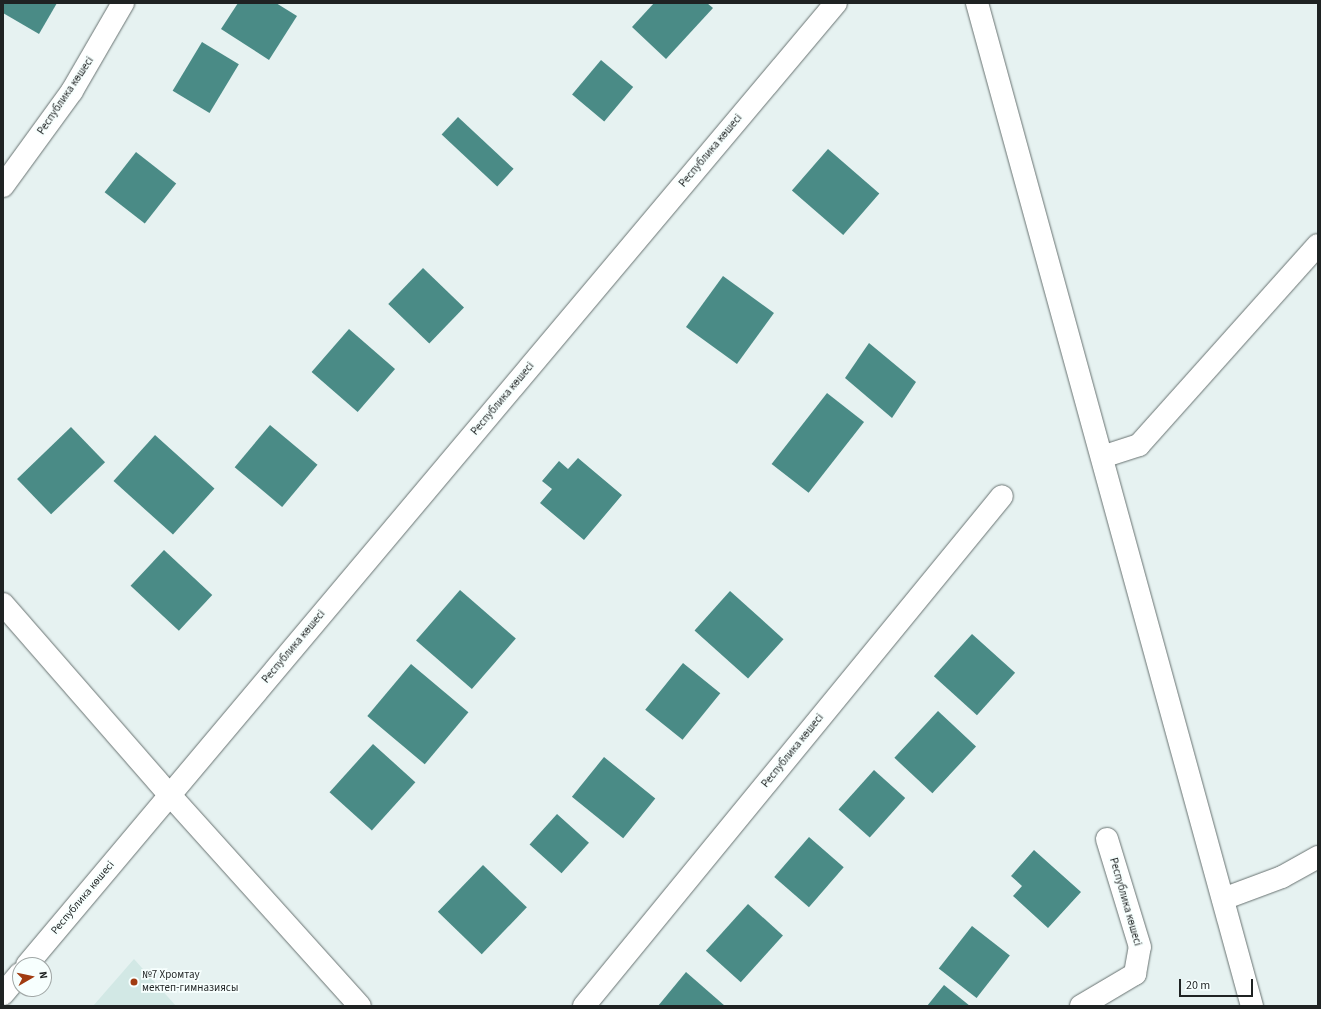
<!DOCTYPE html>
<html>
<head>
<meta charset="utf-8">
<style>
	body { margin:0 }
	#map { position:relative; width:1321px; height:1009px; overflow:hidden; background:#e6f2f1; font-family:"Source Sans 3",sans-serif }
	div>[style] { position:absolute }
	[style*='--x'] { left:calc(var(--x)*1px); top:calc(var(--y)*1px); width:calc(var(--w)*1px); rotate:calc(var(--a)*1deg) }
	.built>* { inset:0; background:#d2e8e5 }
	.building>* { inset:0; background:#4a8b86; transform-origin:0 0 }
	.roads { filter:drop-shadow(0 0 1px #687271) drop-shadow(0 0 1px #687271) }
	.minor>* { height:22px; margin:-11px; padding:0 11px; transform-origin:11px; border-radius:11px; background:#fff }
	.dots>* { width:11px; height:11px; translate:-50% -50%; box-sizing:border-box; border:2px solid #f7fffe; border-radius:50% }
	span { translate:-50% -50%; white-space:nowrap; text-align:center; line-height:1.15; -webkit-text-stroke:3.5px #f7fffe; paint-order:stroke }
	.street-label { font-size:11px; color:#1f2323 }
	.poi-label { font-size:11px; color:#1f2323 }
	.left { translate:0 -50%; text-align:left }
	.frame { position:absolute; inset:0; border:4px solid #1f2323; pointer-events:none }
	.north { position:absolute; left:12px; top:957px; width:40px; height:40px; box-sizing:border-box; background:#f7fffe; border:1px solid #a1a7a6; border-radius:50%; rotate:81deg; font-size:11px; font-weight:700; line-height:16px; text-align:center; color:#1f2323 }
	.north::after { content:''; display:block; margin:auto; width:14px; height:18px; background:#a13b11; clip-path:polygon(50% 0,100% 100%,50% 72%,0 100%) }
	.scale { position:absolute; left:1179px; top:979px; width:74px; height:18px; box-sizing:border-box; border:2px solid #1f2323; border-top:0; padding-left:5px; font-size:12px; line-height:14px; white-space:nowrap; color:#1f2323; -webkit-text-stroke:3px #f7fffe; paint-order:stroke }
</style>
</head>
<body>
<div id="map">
	<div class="built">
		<div style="clip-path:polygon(134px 959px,176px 1006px,93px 1006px)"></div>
	</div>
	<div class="building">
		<div style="clip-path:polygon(3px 3px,57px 3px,39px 34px,3px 13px)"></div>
		<div style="clip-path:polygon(238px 3px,276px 3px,297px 16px,269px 60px,221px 29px)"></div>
		<div style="clip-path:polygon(654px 3px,707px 3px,713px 8px,666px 59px,632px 27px)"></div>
		<div style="left:202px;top:42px;width:43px;height:57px;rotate:31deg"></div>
		<div style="left:601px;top:60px;width:42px;height:45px;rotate:40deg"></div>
		<div style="left:458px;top:117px;width:76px;height:24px;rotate:43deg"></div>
		<div style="left:828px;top:149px;width:68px;height:55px;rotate:41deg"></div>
		<div style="left:136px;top:152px;width:51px;height:51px;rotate:38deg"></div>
		<div style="left:423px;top:268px;width:57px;height:50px;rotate:44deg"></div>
		<div style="left:723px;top:276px;width:63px;height:63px;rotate:36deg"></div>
		<div style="left:349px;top:329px;width:61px;height:57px;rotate:41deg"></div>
		<div style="clip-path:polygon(869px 343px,916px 382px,892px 418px,845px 378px)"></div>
		<div style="left:827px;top:393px;width:47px;height:90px;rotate:38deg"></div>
		<div style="left:270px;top:425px;width:62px;height:55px;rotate:40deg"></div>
		<div style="left:71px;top:427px;width:49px;height:75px;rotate:46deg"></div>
		<div style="left:155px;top:435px;width:80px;height:62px;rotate:42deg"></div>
		<div style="clip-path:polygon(578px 458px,622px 495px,584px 540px,540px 503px,552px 489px,542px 481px,559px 461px,568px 469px)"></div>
		<div style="left:164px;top:550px;width:66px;height:49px;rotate:43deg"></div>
		<div style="left:460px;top:590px;width:74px;height:67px;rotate:41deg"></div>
		<div style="left:730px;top:591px;width:72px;height:53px;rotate:42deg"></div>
		<div style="left:972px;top:634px;width:58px;height:57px;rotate:42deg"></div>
		<div style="left:683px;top:663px;width:48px;height:60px;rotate:39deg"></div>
		<div style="left:411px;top:664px;width:75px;height:68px;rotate:40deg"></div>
		<div style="left:938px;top:711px;width:52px;height:64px;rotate:43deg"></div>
		<div style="left:373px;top:744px;width:57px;height:65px;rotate:42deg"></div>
		<div style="left:604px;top:757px;width:66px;height:51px;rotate:39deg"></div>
		<div style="left:874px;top:770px;width:42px;height:53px;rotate:42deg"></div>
		<div style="left:557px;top:814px;width:43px;height:41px;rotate:42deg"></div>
		<div style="left:809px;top:837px;width:46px;height:53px;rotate:41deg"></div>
		<div style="clip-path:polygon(1034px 850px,1081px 892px,1048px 928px,1013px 896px,1022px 886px,1011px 876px)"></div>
		<div style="left:483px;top:865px;width:61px;height:65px;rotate:44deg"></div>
		<div style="left:748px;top:904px;width:47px;height:63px;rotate:42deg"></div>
		<div style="left:972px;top:926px;width:48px;height:54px;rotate:38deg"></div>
		<div style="clip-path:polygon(686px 972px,725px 1006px,658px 1006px)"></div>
		<div style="clip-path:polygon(944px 985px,970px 1006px,927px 1006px)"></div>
	</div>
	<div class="roads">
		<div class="minor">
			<div style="--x:977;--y:3;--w:1040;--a:74.67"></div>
			<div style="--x:3;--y:186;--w:117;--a:-54"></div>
			<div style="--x:72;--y:91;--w:102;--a:-59.9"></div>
			<div style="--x:1102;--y:457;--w:39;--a:-18"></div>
			<div style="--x:1139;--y:445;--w:268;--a:-48.2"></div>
			<div style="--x:3;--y:604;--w:252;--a:48.9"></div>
			<div style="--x:169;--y:794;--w:285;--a:48"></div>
			<div style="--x:1223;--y:899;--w:63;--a:-20.4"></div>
			<div style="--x:1282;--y:877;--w:41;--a:-29.1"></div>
			<div style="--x:27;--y:965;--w:1257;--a:-49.94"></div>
			<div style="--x:3;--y:994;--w:26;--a:-50"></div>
			<div style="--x:584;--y:1006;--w:659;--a:-50.66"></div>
			<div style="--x:1081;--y:1006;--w:63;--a:-30.7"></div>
			<div style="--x:1135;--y:974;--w:27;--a:-80"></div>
			<div style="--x:1140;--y:947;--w:113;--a:-107"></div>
		</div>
	</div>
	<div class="dots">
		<div style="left:134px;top:982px;background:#a13b11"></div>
	</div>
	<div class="street-label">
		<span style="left:66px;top:96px;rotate:-56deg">Республика көшесі</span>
		<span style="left:711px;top:151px;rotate:-50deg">Республика көшесі</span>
		<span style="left:503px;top:399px;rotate:-50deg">Республика көшесі</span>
		<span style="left:294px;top:647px;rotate:-50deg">Республика көшесі</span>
		<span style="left:793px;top:751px;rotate:-51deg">Республика көшесі</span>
		<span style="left:83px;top:898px;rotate:-50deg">Республика көшесі</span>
		<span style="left:1125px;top:902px;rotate:74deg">Республика көшесі</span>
	</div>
	<div class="poi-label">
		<span class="left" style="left:142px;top:982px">№7 Хромтау<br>мектеп-гимназиясы</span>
	</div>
	<div class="frame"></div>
	<div class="north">N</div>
	<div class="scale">20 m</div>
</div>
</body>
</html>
